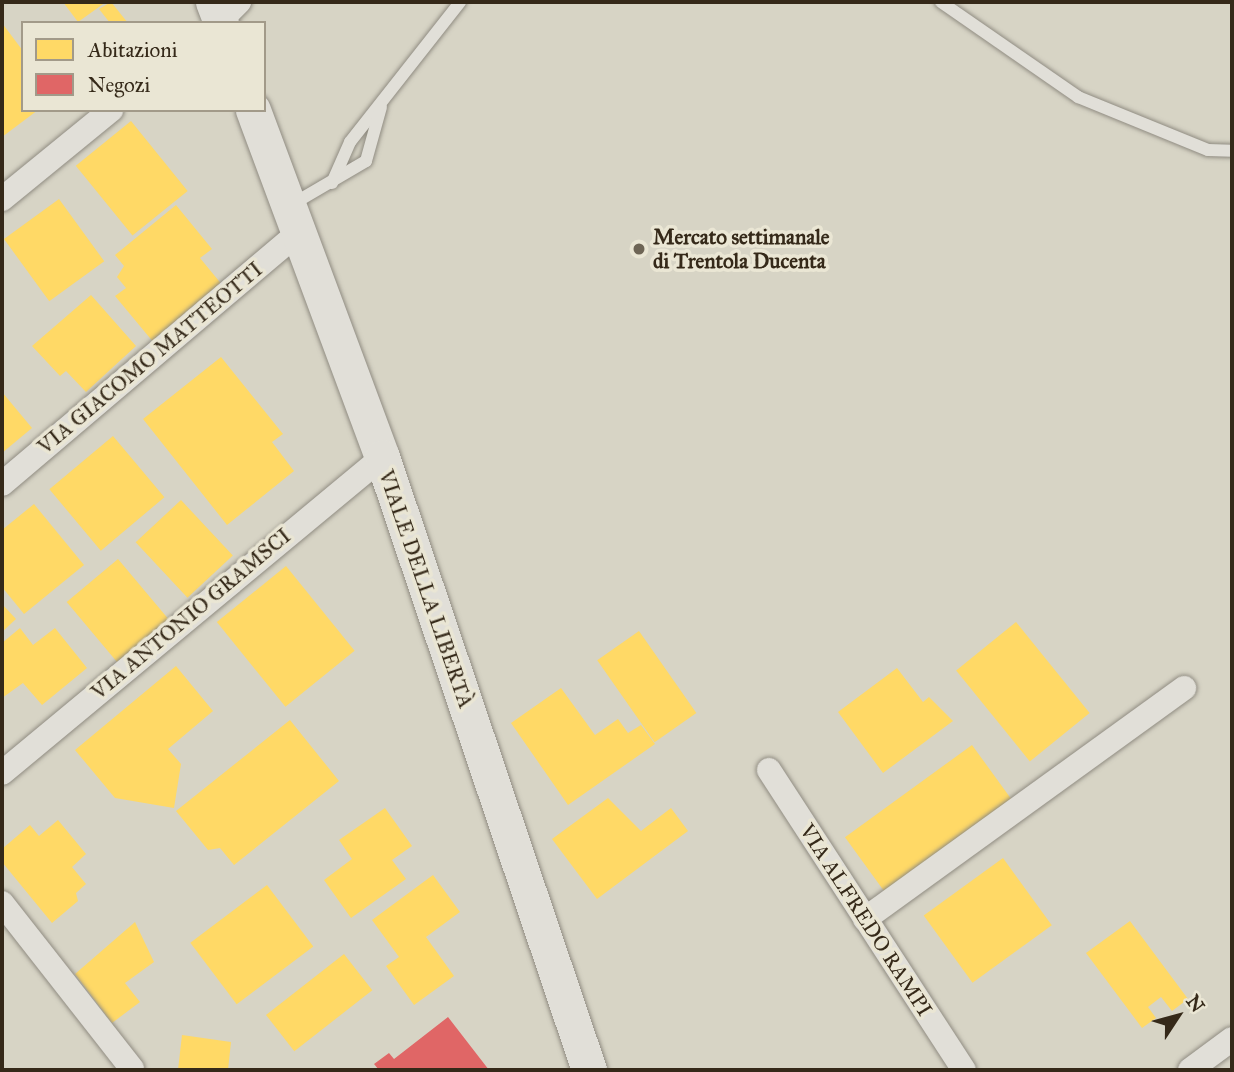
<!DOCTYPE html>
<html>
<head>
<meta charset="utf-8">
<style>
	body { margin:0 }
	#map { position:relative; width:1234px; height:1072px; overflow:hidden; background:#d7d4c5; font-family:"IM FELL Great Primer",serif }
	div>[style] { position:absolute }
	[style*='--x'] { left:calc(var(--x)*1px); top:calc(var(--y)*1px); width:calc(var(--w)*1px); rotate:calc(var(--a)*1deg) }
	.homes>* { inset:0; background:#ffd966; transform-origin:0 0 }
	.shops>* { inset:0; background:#e06666 }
	.roads { filter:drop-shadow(0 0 2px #908c82) drop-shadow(0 0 2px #908c82) }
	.service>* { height:12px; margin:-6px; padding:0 6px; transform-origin:6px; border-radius:6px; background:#e1dfd8 }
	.minor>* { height:24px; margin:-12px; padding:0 12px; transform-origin:12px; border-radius:12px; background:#e1dfd8 }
	.secondary>* { height:35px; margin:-17.5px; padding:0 17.5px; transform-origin:17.5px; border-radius:17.5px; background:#e1dfd8 }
	.dots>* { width:19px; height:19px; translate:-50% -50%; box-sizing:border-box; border:4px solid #eae6d4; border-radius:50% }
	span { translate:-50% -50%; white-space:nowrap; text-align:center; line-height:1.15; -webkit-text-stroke:7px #eae6d4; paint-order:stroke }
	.poi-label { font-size:21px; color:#352919; font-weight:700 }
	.left { translate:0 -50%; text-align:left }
	.street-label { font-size:21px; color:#352919 }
	.frame { position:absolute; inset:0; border:4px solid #352919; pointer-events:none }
	.legend { position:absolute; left:21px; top:21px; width:245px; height:91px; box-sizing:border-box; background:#eae6d4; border:2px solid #a29a89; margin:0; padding:9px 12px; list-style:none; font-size:21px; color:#352919 }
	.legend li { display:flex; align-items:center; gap:14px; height:35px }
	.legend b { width:35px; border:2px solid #a29a89 }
	.north { position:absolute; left:1143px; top:981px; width:70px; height:70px; -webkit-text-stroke:5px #eae6d4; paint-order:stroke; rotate:54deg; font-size:19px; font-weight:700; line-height:28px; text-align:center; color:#352919 }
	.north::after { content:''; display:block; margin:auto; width:24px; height:32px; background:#352919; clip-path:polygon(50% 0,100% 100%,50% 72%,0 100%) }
</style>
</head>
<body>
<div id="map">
	<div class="homes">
		<div style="clip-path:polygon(63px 2px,106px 2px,78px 22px)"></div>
		<div style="clip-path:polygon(111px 2px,128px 23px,110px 23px,99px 9px)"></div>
		<div style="clip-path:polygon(2px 23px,23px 51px,23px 110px,38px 110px,2px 137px)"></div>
		<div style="left:131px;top:121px;width:90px;height:71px;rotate:51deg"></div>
		<div style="left:59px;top:199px;width:77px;height:68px;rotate:54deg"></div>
		<div style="clip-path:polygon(176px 205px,212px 249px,200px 258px,228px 292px,159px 349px,115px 296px,126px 288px,117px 277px,124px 266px,115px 255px)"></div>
		<div style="clip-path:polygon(91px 295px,136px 346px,86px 392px,66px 371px,60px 376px,32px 346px)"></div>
		<div style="clip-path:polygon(221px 357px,283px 434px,272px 442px,294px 471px,227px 525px,143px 419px)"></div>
		<div style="clip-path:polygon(2px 392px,32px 428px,2px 453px)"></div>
		<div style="left:113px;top:436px;width:80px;height:83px;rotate:50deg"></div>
		<div style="left:181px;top:500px;width:76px;height:62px;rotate:47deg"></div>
		<div style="clip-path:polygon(34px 504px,84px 565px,24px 614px,2px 587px,2px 530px)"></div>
		<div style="left:118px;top:559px;width:80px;height:67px;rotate:50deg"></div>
		<div style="left:286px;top:566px;width:109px;height:89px;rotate:51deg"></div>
		<div style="clip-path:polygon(2px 604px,16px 619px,2px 632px)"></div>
		<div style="left:1016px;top:622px;width:117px;height:77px;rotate:51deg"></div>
		<div style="clip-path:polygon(20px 628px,33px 645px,55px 628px,87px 668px,42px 705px,23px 683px,2px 698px,2px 643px)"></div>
		<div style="left:639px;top:631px;width:100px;height:51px;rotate:55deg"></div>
		<div style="clip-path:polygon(176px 666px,213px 711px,168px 749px,181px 764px,174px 808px,115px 798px,75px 750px)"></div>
		<div style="clip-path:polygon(897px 668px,923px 702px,929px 697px,953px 721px,883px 773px,838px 712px)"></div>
		<div style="clip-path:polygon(561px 688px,595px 735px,618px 719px,628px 733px,641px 725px,655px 744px,568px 805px,511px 723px)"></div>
		<div style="clip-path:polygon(290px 720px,339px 781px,234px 865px,220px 848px,208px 850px,176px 811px)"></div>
		<div style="left:972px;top:745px;width:67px;height:157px;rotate:54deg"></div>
		<div style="clip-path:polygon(608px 798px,641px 831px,671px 808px,688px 831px,597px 899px,552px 839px)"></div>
		<div style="clip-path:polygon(385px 808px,412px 846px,392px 860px,406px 879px,351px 918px,324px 880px,352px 859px,339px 840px)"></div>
		<div style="clip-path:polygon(58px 820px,86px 854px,72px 867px,86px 884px,76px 893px,78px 901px,52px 923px,2px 862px,2px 849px,30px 825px,39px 836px)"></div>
		<div style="left:1003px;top:858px;width:83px;height:98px;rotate:54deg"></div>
		<div style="clip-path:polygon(433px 875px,460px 912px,426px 937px,454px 976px,414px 1005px,386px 966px,399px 957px,372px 920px)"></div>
		<div style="left:267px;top:885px;width:77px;height:96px;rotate:53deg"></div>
		<div style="clip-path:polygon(1130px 921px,1188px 999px,1172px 1011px,1161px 997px,1148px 1007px,1156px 1018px,1142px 1028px,1086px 953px)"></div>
		<div style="clip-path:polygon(135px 922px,154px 962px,125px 983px,140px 1002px,112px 1023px,75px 974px)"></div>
		<div style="left:344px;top:954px;width:46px;height:99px;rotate:52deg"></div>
		<div style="clip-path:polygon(182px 1035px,231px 1042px,228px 1070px,178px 1070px)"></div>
	</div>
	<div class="shops">
		<div style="clip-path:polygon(448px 1017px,489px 1070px,379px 1070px,374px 1064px,389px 1053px,394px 1059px)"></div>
	</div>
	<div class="roads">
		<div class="service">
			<div style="--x:941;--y:2;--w:167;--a:34.7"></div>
			<div style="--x:1078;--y:97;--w:140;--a:22.2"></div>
			<div style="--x:1208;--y:150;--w:24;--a:2"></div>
			<div style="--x:332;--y:183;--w:45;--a:-66.3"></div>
			<div style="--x:350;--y:142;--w:178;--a:-51.8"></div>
			<div style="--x:291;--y:205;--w:87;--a:-30.4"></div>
			<div style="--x:366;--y:161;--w:56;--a:-74.5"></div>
		</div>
		<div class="minor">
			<div style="--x:218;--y:23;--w:30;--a:-45"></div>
			<div style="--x:2;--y:199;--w:141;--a:-39.2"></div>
			<div style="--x:2;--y:484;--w:388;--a:-40.3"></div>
			<div style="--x:769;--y:770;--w:358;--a:57"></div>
			<div style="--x:2;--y:773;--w:494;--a:-39.7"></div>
			<div style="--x:2;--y:903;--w:211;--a:51.9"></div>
			<div style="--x:865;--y:919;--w:394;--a:-35.9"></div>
			<div style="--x:1190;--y:1070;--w:52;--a:-36.4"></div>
		</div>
		<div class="secondary">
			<div style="--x:213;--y:2;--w:22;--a:69"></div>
			<div style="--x:253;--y:110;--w:370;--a:69.6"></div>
			<div style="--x:382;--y:457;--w:647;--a:71.34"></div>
		</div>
	</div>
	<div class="dots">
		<div style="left:639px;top:249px;background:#6e6555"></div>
	</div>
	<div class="poi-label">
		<span class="left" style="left:653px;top:249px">Mercato settimanale<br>di Trentola Ducenta</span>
	</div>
	<div class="street-label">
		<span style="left:150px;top:358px;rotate:-40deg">VIA GIACOMO MATTEOTTI</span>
		<span style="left:426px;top:589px;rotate:71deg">VIALE DELLA LIBERTÀ</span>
		<span style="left:191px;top:614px;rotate:-40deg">VIA ANTONIO GRAMSCI</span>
		<span style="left:866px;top:920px;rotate:57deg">VIA ALFREDO RAMPI</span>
	</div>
	<div class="frame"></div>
	<ul class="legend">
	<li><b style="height:19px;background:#ffd966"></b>Abitazioni</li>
	<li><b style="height:19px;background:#e06666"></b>Negozi</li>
	</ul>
	<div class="north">N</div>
</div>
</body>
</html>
